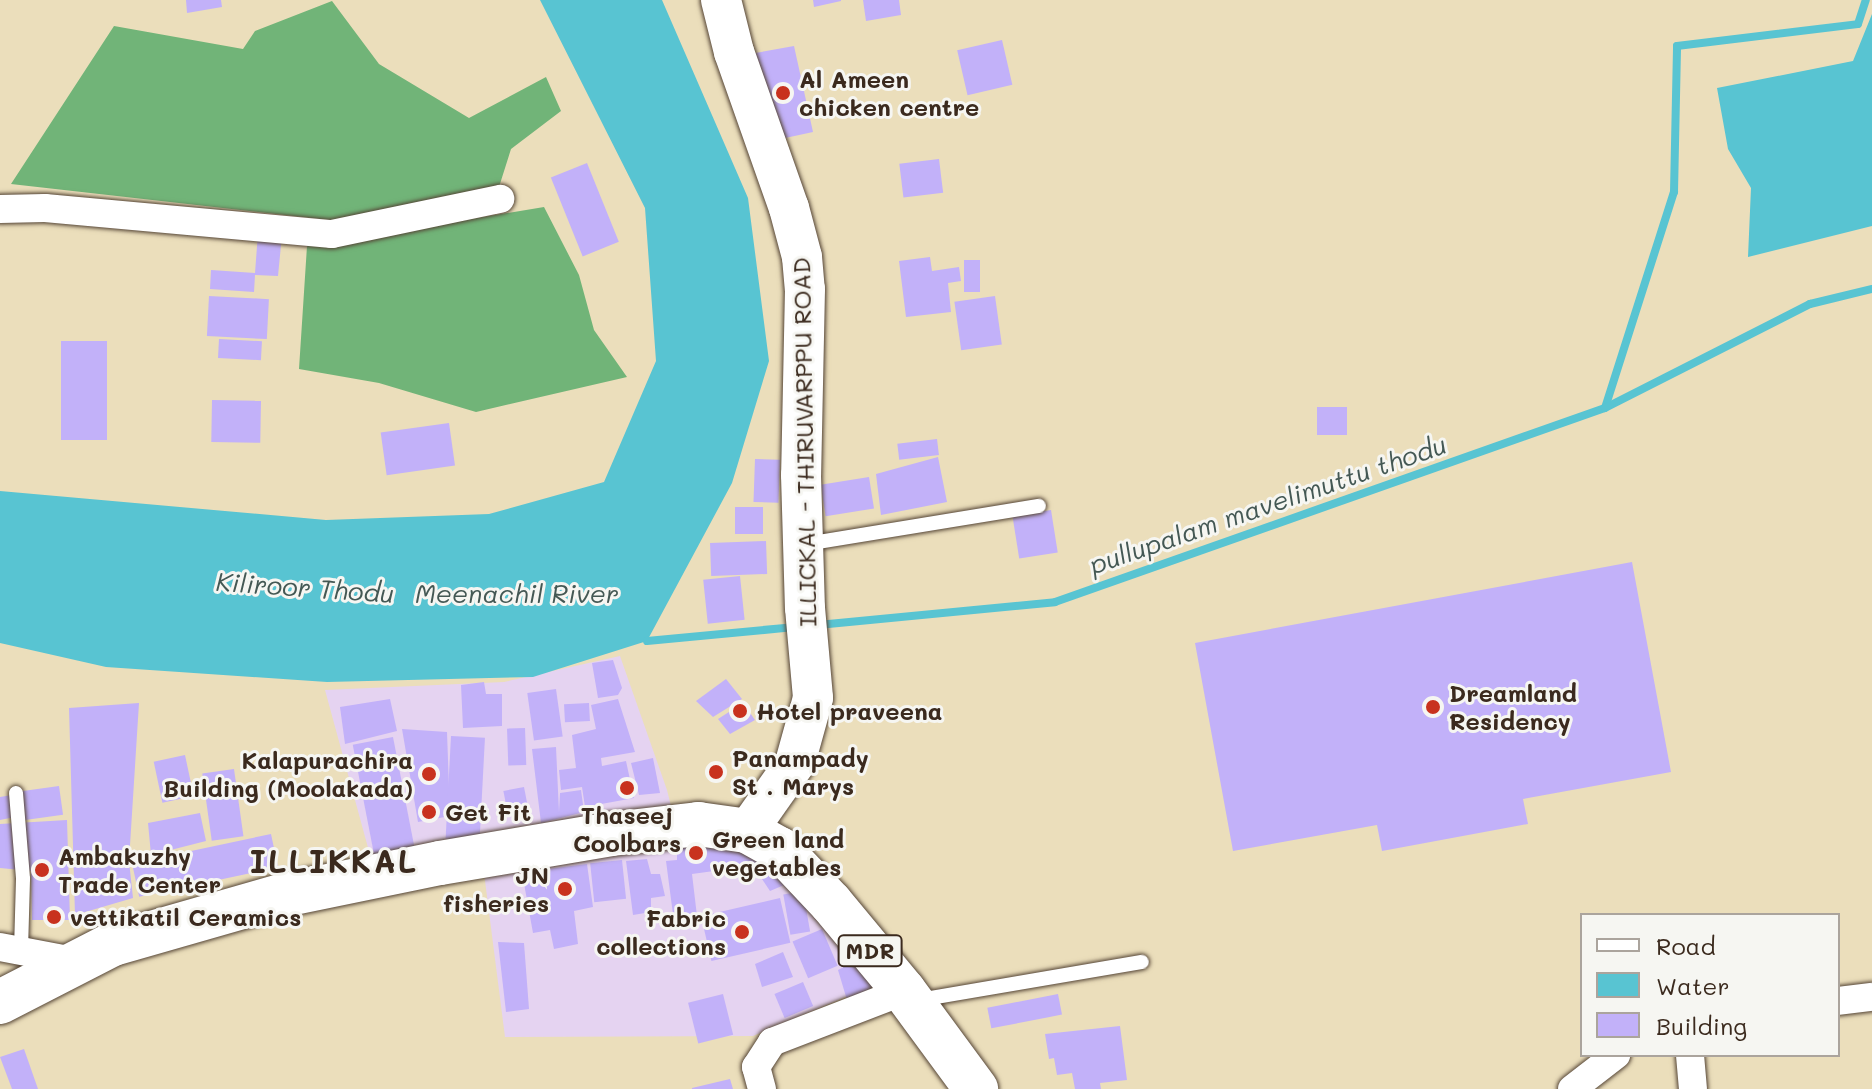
<!DOCTYPE html>
<html>
<head>
<meta charset="utf-8">
<style>
	body { margin:0 }
	#map { position:relative; width:1872px; height:1089px; overflow:hidden; background:#ebdebb; font-family:Mali,sans-serif }
	div>[style] { position:absolute }
	[style*='--x'] { left:calc(var(--x)*1px); top:calc(var(--y)*1px); width:calc(var(--w)*1px); rotate:calc(var(--a)*1deg) }
	.built>* { inset:0; background:#e5d3f1 }
	.forest>* { inset:0; background:#71b478 }
	.water>* { inset:0; background:#58c4d2 }
	.stream>* { height:8px; margin:-4px; padding:0 4px; transform-origin:4px; border-radius:4px; background:#58c4d2 }
	.building>* { inset:0; background:#c2b1f9; transform-origin:0 0 }
	.roads { filter:drop-shadow(0 0 2px #554536) drop-shadow(0 0 2px #554536) }
	.lane>* { height:14px; margin:-7px; padding:0 7px; transform-origin:7px; border-radius:7px; background:#fff }
	.street>* { height:28px; margin:-14px; padding:0 14px; transform-origin:14px; border-radius:14px; background:#fff }
	.secondary>* { height:40px; margin:-20px; padding:0 20px; transform-origin:20px; border-radius:20px; background:#fff }
	.primary>* { height:44px; margin:-22px; padding:0 22px; transform-origin:22px; border-radius:22px; background:#fff }
	.dots>* { width:22px; height:22px; translate:-50% -50%; box-sizing:border-box; border:4px solid #f6f6f2; border-radius:50% }
	span { translate:-50% -50%; white-space:nowrap; text-align:center; line-height:1.15; -webkit-text-stroke:6px #f6f6f2; paint-order:stroke }
	.shield-label span { padding:2px 6px; background:#f6f6f2; border:2px solid; border-radius:6px; -webkit-text-stroke-width:0 }
	.shield-label { font-size:22px; color:#3b2a1e; font-weight:700 }
	.poi-label { font-size:24px; color:#3b2a1e; font-weight:700 }
	.left { translate:0 -50%; text-align:left }
	.right { translate:-100% -50%; text-align:right }
	.street-label { font-size:24px; color:#3b2a1e }
	.water-label { font-size:26px; color:#445854; font-style:italic }
	.district-label { font-size:32px; color:#3b2a1e; font-weight:700; letter-spacing:2px }
	.legend { position:absolute; left:1580px; top:913px; width:260px; height:144px; box-sizing:border-box; background:#f6f6f2; border:2px solid #aba49d; margin:0; padding:10px 14px; list-style:none; font-size:24px; color:#3b2a1e }
	.legend li { display:flex; align-items:center; gap:16px; height:40px }
	.legend b { width:40px; border:2px solid #aba49d }
</style>
</head>
<body>
<div id="map">
	<div class="built">
		<div style="clip-path:polygon(620px 656px,667px 790px,677px 830px,742px 835px,881px 982px,753px 1036px,505px 1037px,484px 873px,379px 888px,325px 690px,504px 682px)"></div>
	</div>
	<div class="forest">
		<div style="clip-path:polygon(332px 1px,379px 64px,469px 118px,546px 77px,561px 111px,511px 149px,499px 187px,338px 221px,11px 184px,114px 26px,243px 49px,255px 31px)"></div>
		<div style="clip-path:polygon(544px 207px,579px 275px,594px 330px,627px 377px,476px 412px,379px 383px,299px 369px,307px 246px)"></div>
	</div>
	<div class="water">
		<div style="clip-path:polygon(540px 0,662px 0,748px 198px,769px 361px,732px 483px,647px 641px,533px 677px,327px 682px,106px 667px,0 643px,0 491px,326px 520px,489px 514px,604px 482px,656px 361px,645px 208px)"></div>
		<div style="clip-path:polygon(1872px 14px,1872px 226px,1748px 257px,1751px 188px,1728px 149px,1717px 88px,1853px 61px)"></div>
	</div>
	<div class="stream">
		<div style="--x:1605;--y:408;--w:227;--a:-72.3"></div>
		<div style="--x:1674;--y:192;--w:146;--a:-88.8"></div>
		<div style="--x:1677;--y:46;--w:182;--a:-6.9"></div>
		<div style="--x:1858;--y:24;--w:25;--a:-72"></div>
		<div style="--x:818;--y:625;--w:238;--a:-5.5"></div>
		<div style="--x:1055;--y:602;--w:583;--a:-19.43"></div>
		<div style="--x:1605;--y:408;--w:230;--a:-26.9"></div>
		<div style="--x:1810;--y:304;--w:64;--a:-13.6"></div>
		<div style="--x:647;--y:641;--w:150;--a:-5.4"></div>
	</div>
	<div class="building">
		<div style="clip-path:polygon(186px 0,221px 0,222px 7px,187px 13px)"></div>
		<div style="clip-path:polygon(813px 0,841px 0,841px 1px,814px 7px)"></div>
		<div style="clip-path:polygon(863px 0,899px 0,901px 15px,866px 21px)"></div>
		<div style="left:1002px;top:40px;width:46px;height:46px;rotate:77deg"></div>
		<div style="clip-path:polygon(794px 46px,813px 132px,776px 140px,750px 54px)"></div>
		<div style="left:939px;top:159px;width:34px;height:40px;rotate:83deg"></div>
		<div style="left:587px;top:163px;width:85px;height:39px;rotate:68deg"></div>
		<div style="clip-path:polygon(258px 233px,282px 235px,278px 276px,255px 275px,254px 292px,210px 289px,211px 270px,255px 273px)"></div>
		<div style="clip-path:polygon(930px 257px,932px 271px,959px 267px,961px 281px,948px 283px,951px 312px,906px 317px,899px 261px)"></div>
		<div style="left:964px;top:260px;width:16px;height:32px"></div>
		<div style="left:209px;top:296px;width:60px;height:40px;rotate:3deg"></div>
		<div style="left:995px;top:296px;width:49px;height:41px;rotate:82deg"></div>
		<div style="left:219px;top:339px;width:43px;height:19px;rotate:3deg"></div>
		<div style="left:61px;top:341px;width:46px;height:99px"></div>
		<div style="left:212px;top:400px;width:49px;height:42px;rotate:1deg"></div>
		<div style="left:1317px;top:407px;width:30px;height:28px"></div>
		<div style="left:449px;top:423px;width:43px;height:69px;rotate:82deg"></div>
		<div style="left:937px;top:439px;width:16px;height:40px;rotate:83deg"></div>
		<div style="clip-path:polygon(938px 457px,947px 502px,881px 515px,876px 474px)"></div>
		<div style="left:755px;top:459px;width:25px;height:43px;rotate:2deg"></div>
		<div style="left:869px;top:477px;width:32px;height:49px;rotate:81deg"></div>
		<div style="left:735px;top:507px;width:28px;height:27px"></div>
		<div style="left:1051px;top:510px;width:43px;height:39px;rotate:81deg"></div>
		<div style="left:766px;top:541px;width:33px;height:56px;rotate:88deg"></div>
		<div style="clip-path:polygon(1632px 562px,1671px 772px,1523px 799px,1528px 824px,1382px 851px,1377px 825px,1233px 851px,1195px 643px)"></div>
		<div style="left:740px;top:576px;width:44px;height:37px;rotate:84deg"></div>
		<div style="clip-path:polygon(613px 660px,622px 688px,618px 695px,598px 698px,592px 663px)"></div>
		<div style="clip-path:polygon(726px 679px,742px 699px,713px 717px,696px 701px)"></div>
		<div style="clip-path:polygon(484px 682px,486px 694px,502px 694px,502px 726px,463px 728px,461px 685px)"></div>
		<div style="left:556px;top:689px;width:48px;height:29px;rotate:82deg"></div>
		<div style="clip-path:polygon(390px 699px,397px 731px,345px 744px,340px 707px)"></div>
		<div style="clip-path:polygon(618px 699px,635px 752px,601px 758px,602px 766px,626px 761px,634px 798px,585px 807px,582px 787px,561px 790px,559px 770px,576px 768px,572px 735px,596px 729px,591px 705px)"></div>
		<div style="clip-path:polygon(139px 703px,129px 861px,133px 898px,75px 915px,69px 708px)"></div>
		<div style="left:589px;top:703px;width:18px;height:25px;rotate:87deg"></div>
		<div style="clip-path:polygon(743px 703px,755px 720px,730px 734px,718px 719px)"></div>
		<div style="left:525px;top:728px;width:37px;height:18px;rotate:88deg"></div>
		<div style="clip-path:polygon(402px 729px,447px 732px,450px 816px,418px 822px)"></div>
		<div style="left:451px;top:736px;width:34px;height:103px;rotate:3deg"></div>
		<div style="left:393px;top:737px;width:120px;height:41px;rotate:79deg"></div>
		<div style="clip-path:polygon(556px 747px,559px 812px,560px 793px,581px 790px,584px 812px,541px 823px,532px 749px)"></div>
		<div style="left:185px;top:755px;width:42px;height:32px;rotate:78deg"></div>
		<div style="clip-path:polygon(653px 758px,660px 793px,639px 795px,631px 763px)"></div>
		<div style="left:234px;top:769px;width:68px;height:32px;rotate:82deg"></div>
		<div style="left:59px;top:786px;width:29px;height:40px;rotate:82deg"></div>
		<div style="left:524px;top:787px;width:26px;height:21px;rotate:79deg"></div>
		<div style="clip-path:polygon(12px 795px,15px 817px,0 820px,0 797px)"></div>
		<div style="clip-path:polygon(200px 813px,206px 841px,151px 855px,148px 823px)"></div>
		<div style="clip-path:polygon(67px 820px,70px 920px,32px 920px,31px 871px,0 868px,0 824px)"></div>
		<div style="left:271px;top:834px;width:34px;height:142px;rotate:78deg"></div>
		<div style="clip-path:polygon(730px 839px,796px 880px,770px 891px,762px 879px,735px 871px,736px 868px,692px 874px,697px 916px,674px 922px,666px 861px,677px 860px,677px 847px)"></div>
		<div style="clip-path:polygon(647px 859px,651px 874px,660px 874px,665px 896px,651px 898px,651px 912px,633px 915px,626px 861px)"></div>
		<div style="left:622px;top:860px;width:39px;height:32px;rotate:84deg"></div>
		<div style="clip-path:polygon(587px 864px,593px 907px,574px 911px,578px 944px,554px 949px,550px 930px,533px 933px,523px 878px,540px 875px,540px 870px)"></div>
		<div style="left:803px;top:891px;width:41px;height:20px;rotate:80deg"></div>
		<div style="left:780px;top:898px;width:46px;height:81px;rotate:77deg"></div>
		<div style="left:822px;top:929px;width:40px;height:32px;rotate:67deg"></div>
		<div style="clip-path:polygon(498px 942px,524px 943px,529px 1009px,506px 1012px)"></div>
		<div style="clip-path:polygon(783px 952px,793px 977px,762px 987px,755px 964px)"></div>
		<div style="clip-path:polygon(863px 957px,876px 986px,847px 1000px,838px 970px)"></div>
		<div style="left:803px;top:982px;width:26px;height:31px;rotate:67deg"></div>
		<div style="left:723px;top:994px;width:42px;height:36px;rotate:76deg"></div>
		<div style="left:1058px;top:994px;width:21px;height:72px;rotate:79deg"></div>
		<div style="clip-path:polygon(1120px 1026px,1127px 1080px,1100px 1083px,1101px 1089px,1075px 1089px,1072px 1073px,1057px 1075px,1054px 1058px,1049px 1059px,1045px 1034px)"></div>
		<div style="clip-path:polygon(24px 1049px,38px 1089px,12px 1089px,0 1057px)"></div>
		<div style="clip-path:polygon(730px 1079px,733px 1089px,692px 1089px,692px 1088px)"></div>
	</div>
	<div class="roads">
		<div class="lane">
			<div style="--x:806;--y:544;--w:236;--a:-9.3"></div>
			<div style="--x:16;--y:793;--w:86;--a:85.3"></div>
			<div style="--x:23;--y:879;--w:73;--a:91.6"></div>
			<div style="--x:919;--y:1000;--w:226;--a:-9.7"></div>
		</div>
		<div class="street">
			<div style="--x:0;--y:209;--w:45;--a:-1.3"></div>
			<div style="--x:45;--y:208;--w:288;--a:5.2"></div>
			<div style="--x:332;--y:234;--w:172;--a:-11.8"></div>
			<div style="--x:0;--y:947;--w:75;--a:10.7"></div>
			<div style="--x:1838;--y:1001;--w:34;--a:-7"></div>
			<div style="--x:1690;--y:1055;--w:34;--a:85"></div>
			<div style="--x:762;--y:1089;--w:23;--a:-105"></div>
			<div style="--x:756;--y:1067;--w:30;--a:-57"></div>
			<div style="--x:772;--y:1042;--w:142;--a:-21.1"></div>
			<div style="--x:1572;--y:1089;--w:56;--a:-37.7"></div>
		</div>
		<div class="secondary">
			<div style="--x:721;--y:0;--w:54;--a:76"></div>
			<div style="--x:734;--y:52;--w:165;--a:70.6"></div>
			<div style="--x:789;--y:208;--w:51;--a:75.1"></div>
			<div style="--x:802;--y:257;--w:32;--a:85"></div>
			<div style="--x:805;--y:289;--w:186;--a:91.2"></div>
			<div style="--x:801;--y:475;--w:133;--a:88.3"></div>
			<div style="--x:805;--y:608;--w:90;--a:84.9"></div>
			<div style="--x:813;--y:698;--w:67;--a:105.5"></div>
			<div style="--x:795;--y:763;--w:83;--a:125.2"></div>
		</div>
		<div class="primary">
			<div style="--x:0;--y:1002;--w:127;--a:-27.2"></div>
			<div style="--x:113;--y:944;--w:178;--a:-16"></div>
			<div style="--x:284;--y:895;--w:159;--a:-11.6"></div>
			<div style="--x:440;--y:863;--w:174;--a:-9.6"></div>
			<div style="--x:612;--y:834;--w:87;--a:-6.6"></div>
			<div style="--x:698;--y:824;--w:49;--a:8.1"></div>
			<div style="--x:747;--y:831;--w:38;--a:29"></div>
			<div style="--x:780;--y:849;--w:74;--a:46.6"></div>
			<div style="--x:831;--y:903;--w:114;--a:50.3"></div>
			<div style="--x:904;--y:991;--w:122;--a:53.7"></div>
		</div>
	</div>
	<div class="dots">
		<div style="left:783px;top:93px;background:#c8321e"></div>
		<div style="left:1433px;top:707px;background:#c8321e"></div>
		<div style="left:740px;top:711px;background:#c8321e"></div>
		<div style="left:716px;top:772px;background:#c8321e"></div>
		<div style="left:429px;top:774px;background:#c8321e"></div>
		<div style="left:627px;top:788px;background:#c8321e"></div>
		<div style="left:429px;top:812px;background:#c8321e"></div>
		<div style="left:696px;top:853px;background:#c8321e"></div>
		<div style="left:42px;top:870px;background:#c8321e"></div>
		<div style="left:565px;top:889px;background:#c8321e"></div>
		<div style="left:54px;top:917px;background:#c8321e"></div>
		<div style="left:742px;top:932px;background:#c8321e"></div>
	</div>
	<div class="shield-label">
		<span style="left:870px;top:951px">MDR</span>
	</div>
	<div class="poi-label">
		<span class="left" style="left:799px;top:93px">Al Ameen<br>chicken centre</span>
		<span class="left" style="left:1449px;top:707px">Dreamland<br>Residency</span>
		<span class="left" style="left:756px;top:711px">Hotel praveena</span>
		<span class="left" style="left:732px;top:772px">Panampady<br>St . Marys</span>
		<span class="right" style="left:413px;top:774px">Kalapurachira<br>Building (Moolakada)</span>
		<span class="left" style="left:445px;top:812px">Get Fit</span>
		<span style="left:627px;top:829px">Thaseej<br>Coolbars</span>
		<span class="left" style="left:712px;top:853px">Green land<br>vegetables</span>
		<span class="left" style="left:58px;top:870px">Ambakuzhy<br>Trade Center</span>
		<span class="right" style="left:549px;top:889px">JN<br>fisheries</span>
		<span class="left" style="left:70px;top:917px">vettikatil Ceramics</span>
		<span class="right" style="left:726px;top:932px">Fabric<br>collections</span>
	</div>
	<div class="street-label">
		<span style="left:804px;top:442px;rotate:-91deg">ILLICKAL - THIRUVARPPU ROAD</span>
	</div>
	<div class="water-label">
		<span style="left:1268px;top:505px;rotate:-19deg">pullupalam mavelimuttu thodu</span>
		<span style="left:305px;top:588px;rotate:4deg">Kiliroor Thodu</span>
		<span style="left:517px;top:594px">Meenachil River</span>
	</div>
	<div class="district-label">
		<span style="left:334px;top:860px">ILLIKKAL</span>
	</div>
	<ul class="legend">
	<li><b style="height:10px;background:#fff"></b>Road</li>
	<li><b style="height:22px;background:#58c4d2"></b>Water</li>
	<li><b style="height:22px;background:#c2b1f9"></b>Building</li>
	</ul>
</div>
</body>
</html>
